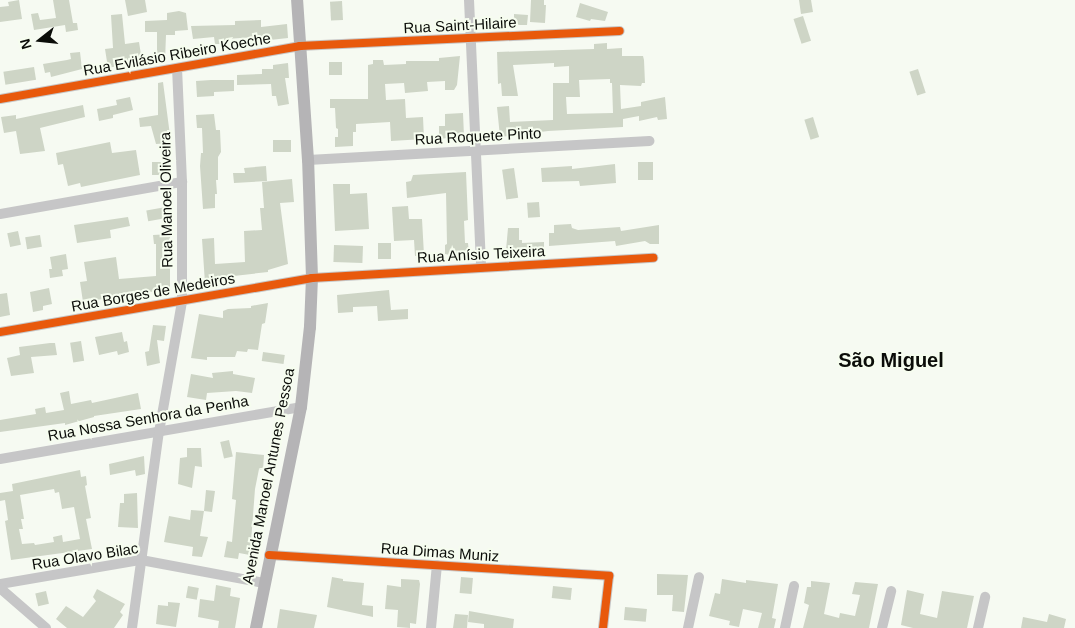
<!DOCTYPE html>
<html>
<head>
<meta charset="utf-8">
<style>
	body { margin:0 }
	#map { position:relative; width:1075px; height:628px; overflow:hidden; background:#f6faf2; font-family:Arial,sans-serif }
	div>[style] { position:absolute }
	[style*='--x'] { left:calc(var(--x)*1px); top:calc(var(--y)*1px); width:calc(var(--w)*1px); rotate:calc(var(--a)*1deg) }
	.building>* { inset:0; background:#ced5c6; transform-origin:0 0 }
	.minor>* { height:10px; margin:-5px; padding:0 5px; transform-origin:5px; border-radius:5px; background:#c6c6c7 }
	.major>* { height:12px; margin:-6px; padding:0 6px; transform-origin:6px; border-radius:6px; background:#b5b4b6 }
	.cycleway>* { height:8px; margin:-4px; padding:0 4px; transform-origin:4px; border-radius:4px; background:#e8590c }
	span { translate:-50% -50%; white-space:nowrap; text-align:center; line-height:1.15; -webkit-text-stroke:4px #f6fdef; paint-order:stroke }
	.street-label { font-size:15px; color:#0b0d09 }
	.district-label { font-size:20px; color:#0b0d09; font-weight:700 }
	.north { position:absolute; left:15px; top:15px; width:50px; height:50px; -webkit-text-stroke:4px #f6fdef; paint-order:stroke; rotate:254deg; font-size:14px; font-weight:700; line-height:20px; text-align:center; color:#0b0d09 }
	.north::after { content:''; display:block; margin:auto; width:18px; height:22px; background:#0b0d09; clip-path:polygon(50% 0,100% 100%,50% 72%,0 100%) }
</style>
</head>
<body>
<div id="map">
	<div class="building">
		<div style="clip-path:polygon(19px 0,22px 19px,0 22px,0 7px,9px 6px,8px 2px)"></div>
		<div style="clip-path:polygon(53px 0,69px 0,73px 23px,77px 23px,78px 30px,66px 32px,65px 25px,34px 30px,31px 14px,38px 13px,40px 20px,56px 18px)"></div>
		<div style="clip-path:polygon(125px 0,145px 0,147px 12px,128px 16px)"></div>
		<div style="clip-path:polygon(531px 0,544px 0,544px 5px,546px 5px,545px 23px,530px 22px)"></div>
		<div style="clip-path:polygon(799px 0,811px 0,813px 12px,801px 14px)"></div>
		<div style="left:342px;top:1px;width:19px;height:12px;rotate:87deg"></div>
		<div style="clip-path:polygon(580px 3px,608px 12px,605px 21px,591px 19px,590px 21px,576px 17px)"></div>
		<div style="clip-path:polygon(179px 11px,186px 13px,188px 30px,175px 31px,175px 35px,166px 35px,165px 61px,157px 61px,157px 32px,145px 32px,145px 21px,167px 20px,167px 13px)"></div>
		<div style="clip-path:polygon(122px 14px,125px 44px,139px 42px,142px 61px,108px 68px,105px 49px,113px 48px,111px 15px)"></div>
		<div style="clip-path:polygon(514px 14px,528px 15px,527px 25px,514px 25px)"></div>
		<div style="left:803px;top:16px;width:26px;height:10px;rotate:72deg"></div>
		<div style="clip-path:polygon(261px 20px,261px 27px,287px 24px,288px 38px,270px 40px,270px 36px,226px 39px,226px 44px,215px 44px,214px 37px,193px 39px,191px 26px,235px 25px,235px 21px)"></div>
		<div style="clip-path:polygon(evenodd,607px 43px,607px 49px,622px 48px,622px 56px,643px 56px,644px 60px,645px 83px,642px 83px,641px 86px,620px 85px,621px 109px,641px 106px,641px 102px,665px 97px,667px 119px,658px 120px,657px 117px,639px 121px,639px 116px,623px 119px,623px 127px,548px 131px,500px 137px,497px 107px,509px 106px,510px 122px,553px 120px,553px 83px,569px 83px,569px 66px,554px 67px,554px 63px,513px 65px,518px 96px,502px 96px,501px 83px,498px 84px,497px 52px,594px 49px,594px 44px,607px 43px,610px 79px,610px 83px,612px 83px,613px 113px,567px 114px,566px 97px,580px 97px,579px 80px,610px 79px)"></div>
		<div style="clip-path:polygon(80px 52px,82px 69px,51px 77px,50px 72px,45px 73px,43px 64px,67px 60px,71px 59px,70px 53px)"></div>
		<div style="clip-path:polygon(460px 56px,457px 85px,454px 90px,445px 90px,445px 81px,427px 82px,428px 91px,405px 93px,404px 83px,385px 84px,386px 100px,405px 99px,406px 118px,423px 117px,424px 139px,391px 141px,390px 122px,356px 124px,356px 132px,353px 132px,353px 146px,335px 147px,335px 137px,338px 137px,338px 129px,336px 128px,335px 108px,330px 108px,330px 99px,368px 99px,368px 65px,373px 64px,373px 60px,383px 60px,384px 65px,406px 64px,406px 61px,439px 61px,439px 58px)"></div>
		<div style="left:329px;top:62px;width:13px;height:13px"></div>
		<div style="clip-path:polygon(288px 63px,289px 78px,285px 78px,289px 104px,278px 106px,276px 96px,272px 96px,271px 84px,237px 85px,237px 75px,262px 74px,262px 69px,273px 69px,273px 65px)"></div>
		<div style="left:34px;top:67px;width:13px;height:31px;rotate:81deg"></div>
		<div style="left:918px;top:69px;width:25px;height:9px;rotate:72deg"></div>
		<div style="clip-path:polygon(211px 80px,234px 80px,234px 91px,214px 92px,214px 96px,197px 97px,196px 81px)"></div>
		<div style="clip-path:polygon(163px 82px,171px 143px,156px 144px,151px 126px,140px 127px,139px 118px,158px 115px,158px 83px)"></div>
		<div style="clip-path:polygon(130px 97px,133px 110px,113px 115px,113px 118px,99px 121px,97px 109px,117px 105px,116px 100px)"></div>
		<div style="clip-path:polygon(83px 105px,85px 117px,40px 128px,45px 151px,20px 154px,16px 131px,4px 133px,1px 117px,16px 115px,16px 119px)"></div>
		<div style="clip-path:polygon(463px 113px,464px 136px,439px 139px,439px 126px,445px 126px,445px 114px)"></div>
		<div style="clip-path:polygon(214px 114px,216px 130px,220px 130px,221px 152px,218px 157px,218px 180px,216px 180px,217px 194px,215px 194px,215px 208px,203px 209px,200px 166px,201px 153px,203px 153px,202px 128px,197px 128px,196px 115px)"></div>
		<div style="left:813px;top:117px;width:21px;height:9px;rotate:73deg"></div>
		<div style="left:291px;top:140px;width:12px;height:18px;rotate:90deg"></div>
		<div style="clip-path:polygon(110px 142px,112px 153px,136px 150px,140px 175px,81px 187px,80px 183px,68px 186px,63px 164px,58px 165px,56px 153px)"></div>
		<div style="left:152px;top:162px;width:13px;height:13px"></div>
		<div style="left:653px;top:162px;width:18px;height:15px;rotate:90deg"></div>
		<div style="clip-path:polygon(615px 164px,616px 183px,580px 186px,579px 181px,542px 182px,541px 168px,572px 166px,572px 169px)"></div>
		<div style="clip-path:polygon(266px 166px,267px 181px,234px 183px,233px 173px,245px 173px,244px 168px)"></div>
		<div style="left:514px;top:168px;width:30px;height:12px;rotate:82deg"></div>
		<div style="clip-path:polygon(466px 172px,468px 220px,464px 221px,465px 243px,468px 243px,469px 254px,450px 255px,445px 254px,445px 245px,447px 244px,446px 193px,407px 198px,406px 182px,411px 181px,413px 175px)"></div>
		<div style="clip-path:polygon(292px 179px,294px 202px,280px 203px,288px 264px,268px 270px,268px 272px,216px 278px,213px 283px,205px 283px,202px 239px,214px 238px,215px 264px,245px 262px,244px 231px,262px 230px,260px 208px,264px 208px,262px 182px)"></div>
		<div style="clip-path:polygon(333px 184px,350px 184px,350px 194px,367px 193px,369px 229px,335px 231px)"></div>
		<div style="left:539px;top:202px;width:15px;height:12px;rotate:86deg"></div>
		<div style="clip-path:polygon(408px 206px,409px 219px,422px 219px,424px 255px,415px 256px,414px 240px,394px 241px,392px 207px)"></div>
		<div style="left:166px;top:207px;width:11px;height:20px;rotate:80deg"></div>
		<div style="clip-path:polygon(128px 217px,130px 226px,110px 230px,111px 238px,77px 243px,74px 225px)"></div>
		<div style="clip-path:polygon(571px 224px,572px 228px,578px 230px,620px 227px,621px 231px,659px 225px,659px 244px,650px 244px,645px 241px,616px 246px,615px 241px,549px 246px,549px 233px,554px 233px,554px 225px)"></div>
		<div style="clip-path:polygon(508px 228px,519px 228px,519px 240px,522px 240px,522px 243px,544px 242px,544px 254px,508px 254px,508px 250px,506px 250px)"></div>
		<div style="left:18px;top:231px;width:14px;height:11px;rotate:78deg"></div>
		<div style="clip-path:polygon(170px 234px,170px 289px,83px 302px,80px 282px,87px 281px,84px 262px,116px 257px,119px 279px,156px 276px,156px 244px,154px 244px,153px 235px)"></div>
		<div style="left:40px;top:235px;width:12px;height:15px;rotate:81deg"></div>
		<div style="left:378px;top:243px;width:13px;height:16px"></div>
		<div style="left:334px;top:245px;width:29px;height:17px;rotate:2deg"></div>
		<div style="clip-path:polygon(66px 254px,68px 269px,62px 270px,63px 276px,50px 278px,49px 269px,52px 269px,50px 257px)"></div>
		<div style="clip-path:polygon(49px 288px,52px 304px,43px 306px,43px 310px,33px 312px,30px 292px)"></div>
		<div style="clip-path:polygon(389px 290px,391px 310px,408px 309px,408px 319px,378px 321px,377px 306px,353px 307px,353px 312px,338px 313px,337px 295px)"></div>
		<div style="clip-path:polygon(7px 293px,10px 315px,0 317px,0 294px)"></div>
		<div style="clip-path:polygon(268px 303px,265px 323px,262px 324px,258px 350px,248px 349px,247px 352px,237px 351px,235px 357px,207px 357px,207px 360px,191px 358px,199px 314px,223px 318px,223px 311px,228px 309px,251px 308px,251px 306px)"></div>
		<div style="clip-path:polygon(153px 325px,166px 326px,164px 341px,157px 340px,160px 363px,147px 366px,145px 352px,149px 351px)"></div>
		<div style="clip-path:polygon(122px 332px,124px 342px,127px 341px,129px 352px,118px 355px,117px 351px,99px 355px,95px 337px)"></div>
		<div style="left:81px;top:341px;width:20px;height:11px;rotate:81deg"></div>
		<div style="clip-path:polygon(50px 343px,55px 343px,57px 355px,31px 357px,34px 373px,11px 376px,7px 358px,20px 355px,19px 347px)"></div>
		<div style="left:263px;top:352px;width:22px;height:9px;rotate:8deg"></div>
		<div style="clip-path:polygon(233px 371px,233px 374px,255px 378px,252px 393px,236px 391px,207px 393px,206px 400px,187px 397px,191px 374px,213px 378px,212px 373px)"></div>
		<div style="clip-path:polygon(69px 391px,71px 404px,91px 400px,92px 403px,138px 393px,141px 409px,94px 416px,94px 417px,65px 425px,65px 423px,0 432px,0 420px,36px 414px,35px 409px,45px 407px,46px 413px,64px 410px,60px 393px)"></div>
		<div style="left:229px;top:440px;width:17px;height:9px;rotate:77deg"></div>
		<div style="clip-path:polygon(187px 448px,201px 448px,202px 467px,195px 466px,192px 488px,178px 484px,180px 458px,187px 457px)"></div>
		<div style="clip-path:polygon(236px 452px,264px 455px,263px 470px,259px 469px,255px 489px,250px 555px,239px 553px,238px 559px,224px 557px,227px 541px,232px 542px,235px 510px,236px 500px,232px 499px)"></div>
		<div style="clip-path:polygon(144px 456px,145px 474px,136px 476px,135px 470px,110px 475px,109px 464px)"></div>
		<div style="clip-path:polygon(evenodd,80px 470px,81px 477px,86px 476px,87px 485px,85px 486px,91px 518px,86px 519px,92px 549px,11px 560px,5px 521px,8px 520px,5px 500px,0 501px,0 493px,13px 491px,12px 484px,80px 470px,54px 489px,55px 493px,59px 492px,62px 509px,74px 507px,80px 539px,63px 542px,62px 535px,53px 537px,54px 542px,35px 545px,34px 543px,22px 544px,19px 529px,23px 529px,21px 519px,24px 519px,20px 495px,54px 489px)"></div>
		<div style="clip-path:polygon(206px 490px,215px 491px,212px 512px,204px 511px,200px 536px,208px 537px,202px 557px,192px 556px,193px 547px,164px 542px,169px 516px,190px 520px,191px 510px,204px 511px)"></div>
		<div style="clip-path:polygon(137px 493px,138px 528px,118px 527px,120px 503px,124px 503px,124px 494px)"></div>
		<div style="clip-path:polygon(657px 574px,688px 575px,684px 612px,672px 611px,673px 595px,657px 595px)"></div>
		<div style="clip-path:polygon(332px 577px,343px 579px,343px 581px,364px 583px,362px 605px,373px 606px,373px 617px,327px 607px)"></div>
		<div style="left:461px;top:577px;width:12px;height:16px;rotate:5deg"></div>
		<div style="clip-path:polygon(401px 579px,419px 580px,420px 584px,416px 624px,410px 623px,410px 628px,397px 627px,398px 610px,385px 609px,387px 585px,401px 587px)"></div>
		<div style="clip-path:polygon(722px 579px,746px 583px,746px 580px,778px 584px,772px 618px,776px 619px,774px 628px,758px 628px,762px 613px,743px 609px,739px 627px,729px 625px,730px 621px,709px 616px,715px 593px,720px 594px)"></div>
		<div style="clip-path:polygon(811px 581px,830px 583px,824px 614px,839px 618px,840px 613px,855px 616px,860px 595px,852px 594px,855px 582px,878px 584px,869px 628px,803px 628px,809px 605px,804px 603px,807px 587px,811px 587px)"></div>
		<div style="clip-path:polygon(216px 585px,231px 588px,230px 596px,240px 598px,235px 628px,218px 628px,219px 621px,198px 617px,200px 599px,214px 601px)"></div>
		<div style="left:188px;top:586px;width:11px;height:12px;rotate:10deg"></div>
		<div style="left:553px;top:586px;width:19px;height:12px;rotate:6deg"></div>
		<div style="clip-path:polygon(97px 589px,125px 604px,120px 612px,123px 615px,114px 628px,67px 628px,56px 619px,66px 606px,83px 617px,96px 601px,93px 597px)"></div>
		<div style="clip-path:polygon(907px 590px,924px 594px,920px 614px,937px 618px,942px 591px,974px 596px,967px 628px,913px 628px,901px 625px)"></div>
		<div style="left:46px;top:591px;width:13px;height:11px;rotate:77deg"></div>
		<div style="clip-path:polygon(168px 602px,180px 603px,176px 627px,156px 624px,158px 605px,168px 606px)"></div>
		<div style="left:625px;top:607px;width:22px;height:13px;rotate:5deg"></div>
		<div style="clip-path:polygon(280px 609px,317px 615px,314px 628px,277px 628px)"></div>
		<div style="clip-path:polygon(469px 611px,514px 619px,513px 628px,484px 628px,484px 624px,468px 622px)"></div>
		<div style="clip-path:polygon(455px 614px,468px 615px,467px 628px,453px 628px)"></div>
		<div style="clip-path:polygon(1049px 614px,1066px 619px,1064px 628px,1021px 628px,1023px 617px,1047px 622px)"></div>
	</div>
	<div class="minor">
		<div style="--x:469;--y:0;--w:268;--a:87.4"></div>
		<div style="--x:0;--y:99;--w:305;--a:-10"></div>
		<div style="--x:300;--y:46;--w:320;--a:-2.7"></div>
		<div style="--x:308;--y:160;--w:342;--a:-3.2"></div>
		<div style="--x:0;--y:214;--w:185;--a:-10"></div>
		<div style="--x:0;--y:332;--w:317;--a:-9.8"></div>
		<div style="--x:312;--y:278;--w:342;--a:-3.4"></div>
		<div style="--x:0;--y:459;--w:305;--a:-9.8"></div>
		<div style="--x:269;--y:555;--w:341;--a:3.5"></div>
		<div style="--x:609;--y:576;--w:52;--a:96.6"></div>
		<div style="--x:0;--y:584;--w:143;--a:-9.7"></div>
		<div style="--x:141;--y:560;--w:125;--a:10.6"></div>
		<div style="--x:0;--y:588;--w:61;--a:41"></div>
		<div style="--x:132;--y:628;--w:198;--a:-82.2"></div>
		<div style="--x:159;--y:432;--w:133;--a:-80"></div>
		<div style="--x:182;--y:301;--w:119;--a:-90"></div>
		<div style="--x:182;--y:182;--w:114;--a:-92.5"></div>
		<div style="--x:431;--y:628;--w:63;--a:-84.6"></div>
		<div style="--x:688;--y:628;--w:52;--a:-77.8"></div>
		<div style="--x:785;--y:628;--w:43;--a:-77.9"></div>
		<div style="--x:882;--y:628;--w:38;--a:-76"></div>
		<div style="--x:978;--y:628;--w:32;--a:-77"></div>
	</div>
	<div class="major">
		<div style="--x:256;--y:628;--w:226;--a:-78.5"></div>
		<div style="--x:301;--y:407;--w:81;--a:-83.6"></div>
		<div style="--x:310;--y:327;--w:49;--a:-87.7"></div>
		<div style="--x:312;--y:278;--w:118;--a:-91.9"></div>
		<div style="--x:308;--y:160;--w:160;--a:-93.9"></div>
	</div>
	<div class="cycleway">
		<div style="--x:0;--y:99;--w:305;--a:-10"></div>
		<div style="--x:300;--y:46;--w:320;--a:-2.7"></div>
		<div style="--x:0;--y:332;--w:317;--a:-9.8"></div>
		<div style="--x:312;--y:278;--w:342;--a:-3.4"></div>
		<div style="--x:269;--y:555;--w:341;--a:3.5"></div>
		<div style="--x:609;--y:576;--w:52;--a:96.6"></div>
	</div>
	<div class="street-label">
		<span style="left:460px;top:25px;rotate:-3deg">Rua Saint-Hilaire</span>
		<span style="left:177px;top:54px;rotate:-10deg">Rua Evilásio Ribeiro Koeche</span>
		<span style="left:478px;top:136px;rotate:-3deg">Rua Roquete Pinto</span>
		<span style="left:166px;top:200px;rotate:-91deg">Rua Manoel Oliveira</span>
		<span style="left:481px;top:254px;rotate:-3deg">Rua Anísio Teixeira</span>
		<span style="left:153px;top:292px;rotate:-10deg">Rua Borges de Medeiros</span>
		<span style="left:148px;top:418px;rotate:-10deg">Rua Nossa Senhora da Penha</span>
		<span style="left:268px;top:476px;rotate:-79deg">Avenida Manoel Antunes Pessoa</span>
		<span style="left:440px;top:552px;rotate:4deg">Rua Dimas Muniz</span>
		<span style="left:85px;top:556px;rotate:-9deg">Rua Olavo Bilac</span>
	</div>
	<div class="district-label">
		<span style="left:891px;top:360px">São Miguel</span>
	</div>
	<div class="north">N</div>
</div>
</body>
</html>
